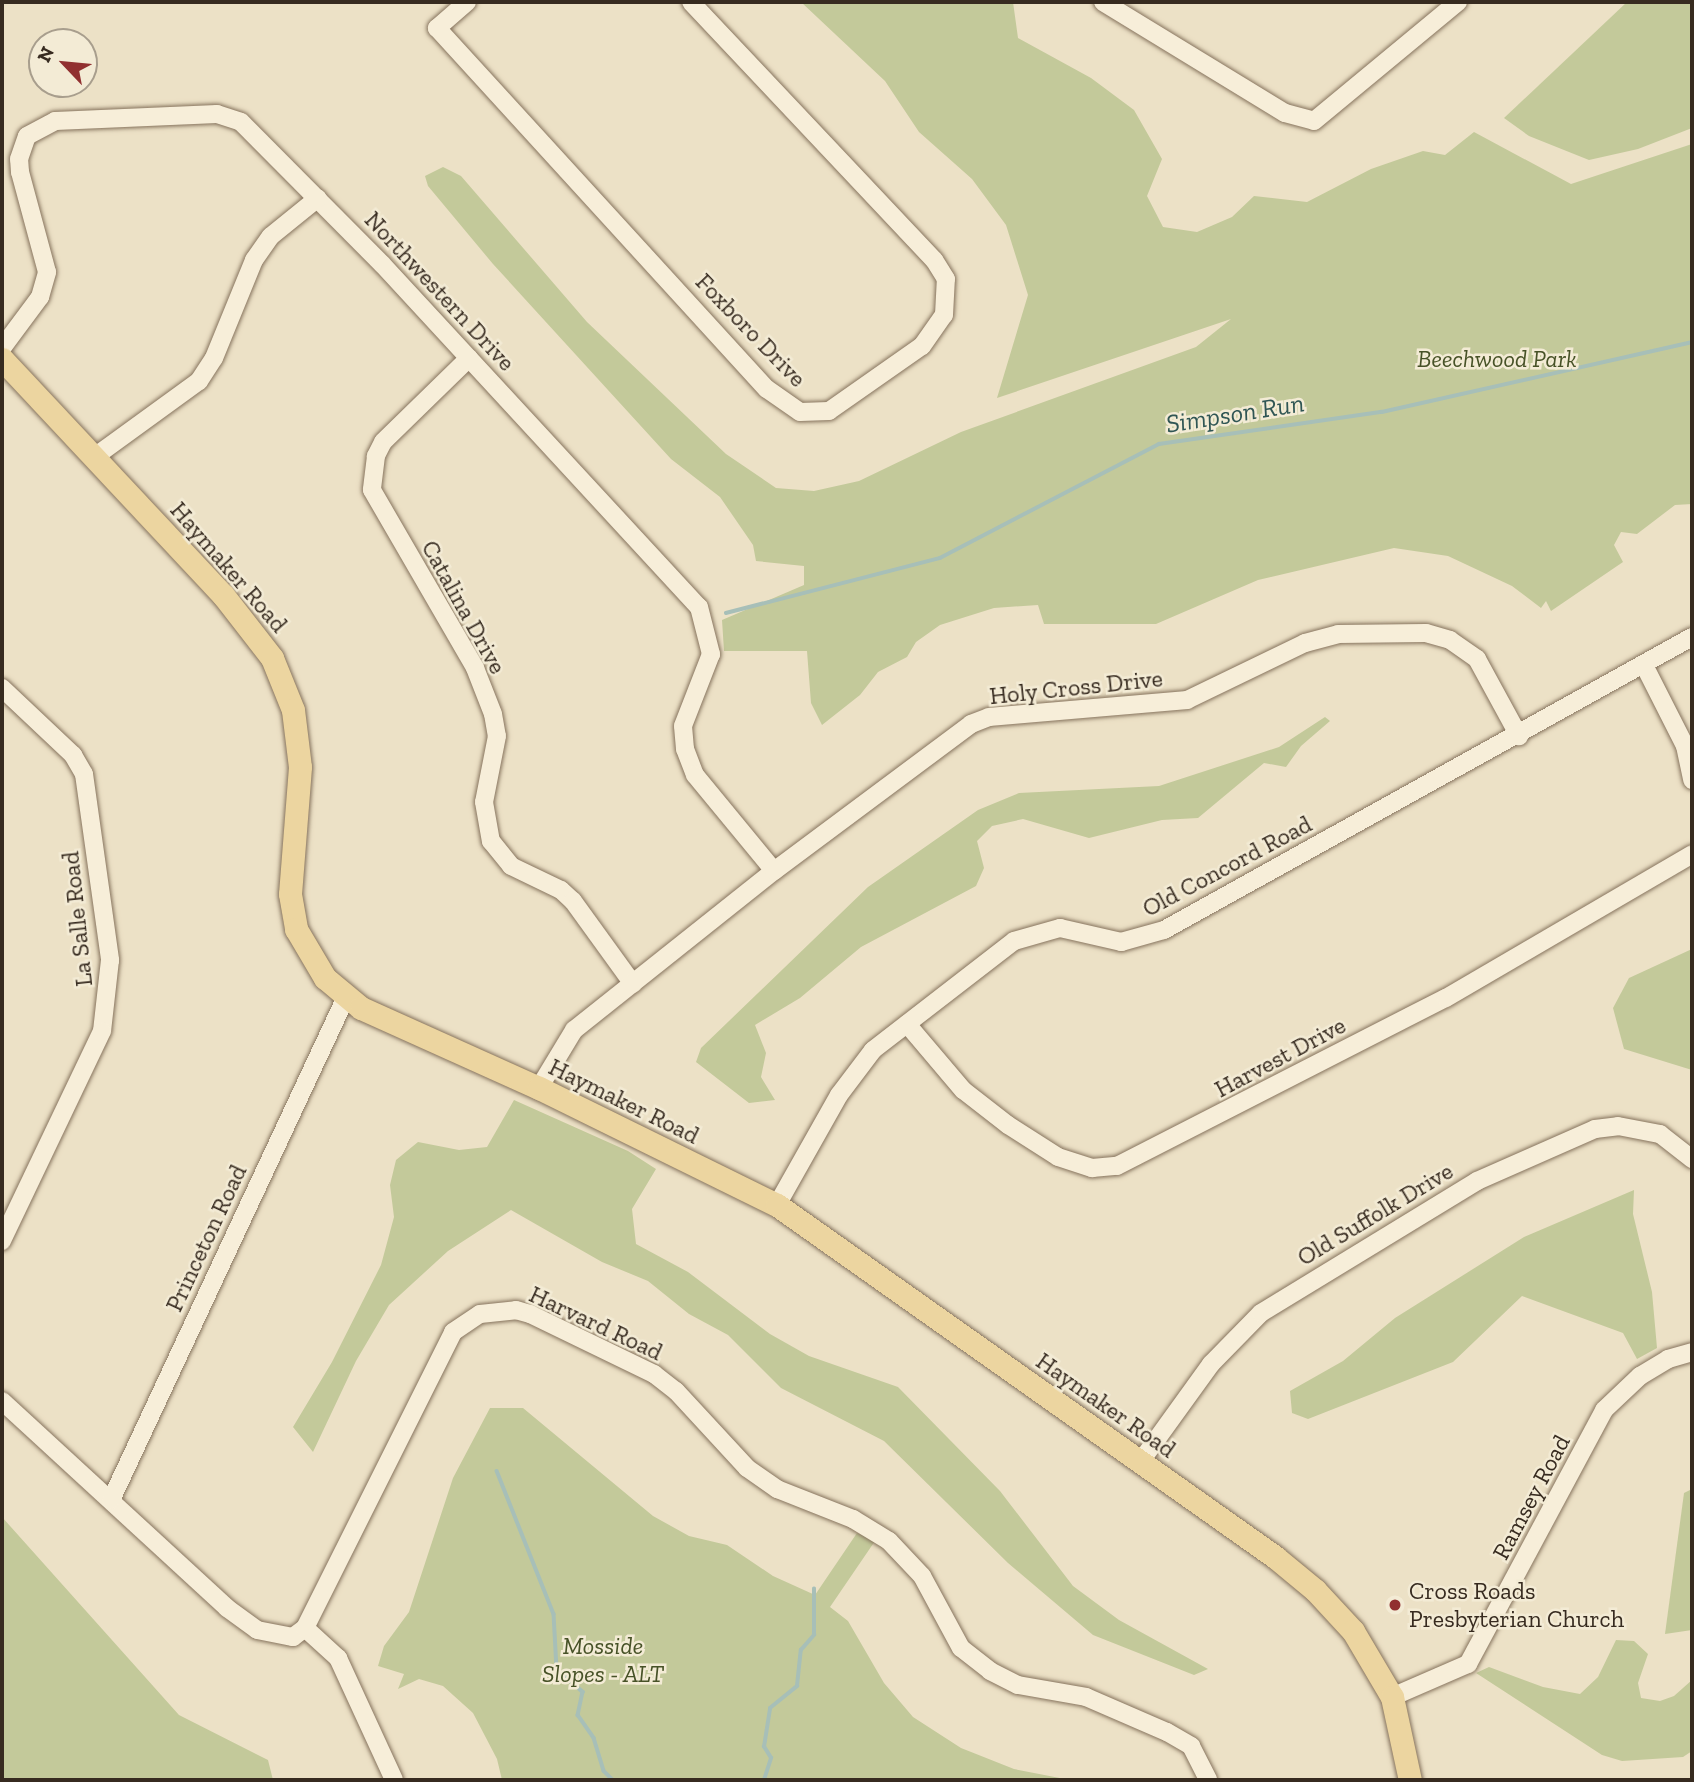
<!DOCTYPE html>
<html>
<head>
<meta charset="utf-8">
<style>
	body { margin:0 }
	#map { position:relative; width:1694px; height:1782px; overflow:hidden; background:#ece1c6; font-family:"Zilla Slab",serif }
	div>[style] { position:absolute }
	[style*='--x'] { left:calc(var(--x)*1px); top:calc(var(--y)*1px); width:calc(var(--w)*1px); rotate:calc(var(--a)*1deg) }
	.green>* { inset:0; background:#c3c99a }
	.stream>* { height:3.5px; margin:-1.75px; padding:0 1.75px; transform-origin:1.75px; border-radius:1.75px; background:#a7bfb8 }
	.roads { filter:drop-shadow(0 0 2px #86735d) drop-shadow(0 0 2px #86735d) }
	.minor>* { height:18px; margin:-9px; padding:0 9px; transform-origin:9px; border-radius:9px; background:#f7eed9 }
	.major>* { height:23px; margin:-11.5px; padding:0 11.5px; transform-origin:11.5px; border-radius:11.5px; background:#ecd5a0 }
	.dots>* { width:19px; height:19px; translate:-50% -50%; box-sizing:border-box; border:4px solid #f3ebd5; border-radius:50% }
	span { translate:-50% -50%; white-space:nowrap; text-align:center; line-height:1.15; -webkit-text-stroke:5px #f3ebd5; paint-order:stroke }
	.street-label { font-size:24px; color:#372b20 }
	.park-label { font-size:24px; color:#475227; font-style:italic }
	.poi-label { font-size:24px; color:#372b20 }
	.left { translate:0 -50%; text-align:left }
	.water-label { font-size:26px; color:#305654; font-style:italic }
	.frame { position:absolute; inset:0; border:4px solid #372b20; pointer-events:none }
	.north { position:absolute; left:28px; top:28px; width:70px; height:70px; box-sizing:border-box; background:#f3ebd5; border:2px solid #a89e8d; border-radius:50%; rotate:296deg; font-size:19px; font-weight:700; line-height:28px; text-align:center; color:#372b20 }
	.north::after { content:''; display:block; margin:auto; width:24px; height:32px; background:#913030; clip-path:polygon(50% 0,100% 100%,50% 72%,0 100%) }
</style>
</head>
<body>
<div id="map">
	<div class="green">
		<div style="clip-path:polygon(801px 2px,1013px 2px,1018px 38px,1091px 78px,1134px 110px,1162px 159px,1147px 196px,1163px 227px,1197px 232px,1232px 217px,1254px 196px,1307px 202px,1371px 169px,1423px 151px,1445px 155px,1474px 132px,1571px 184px,1692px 144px,1692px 504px,1675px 505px,1637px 534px,1621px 532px,1614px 545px,1623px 562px,1551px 611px,1546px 601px,1541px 608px,1512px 586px,1448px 556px,1394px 548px,1258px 580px,1156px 624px,1044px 624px,1038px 605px,994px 608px,940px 625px,916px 642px,907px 657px,878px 672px,860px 695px,822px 725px,811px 703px,807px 651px,724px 651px,722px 620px,804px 585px,804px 566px,756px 561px,753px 545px,720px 497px,671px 459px,493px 264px,428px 186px,425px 176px,443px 167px,461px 176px,587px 322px,726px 454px,776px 488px,814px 491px,859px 481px,961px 432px,1196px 347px,1231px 319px,997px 398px,1028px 295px,1006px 225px,972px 179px,919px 132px,885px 81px)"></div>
		<div style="clip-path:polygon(1627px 2px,1692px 2px,1692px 128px,1638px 149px,1589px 160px,1529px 136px,1504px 118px)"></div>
		<div style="clip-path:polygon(1325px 717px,1330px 721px,1301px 746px,1286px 767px,1264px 763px,1198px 818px,1162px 820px,1089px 838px,1023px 819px,992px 826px,977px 841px,984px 868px,976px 886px,861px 947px,800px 998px,755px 1025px,766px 1053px,761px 1077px,775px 1100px,749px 1103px,696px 1062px,701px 1048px,868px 887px,978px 810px,1019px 793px,1159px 786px,1279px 747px)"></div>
		<div style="clip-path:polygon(1692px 949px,1692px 1070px,1624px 1049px,1613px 1008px,1629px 978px)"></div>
		<div style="clip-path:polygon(514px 1100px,628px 1151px,656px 1169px,632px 1209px,636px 1244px,688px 1272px,770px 1334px,809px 1356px,898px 1387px,1000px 1491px,1073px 1586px,1119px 1620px,1208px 1669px,1194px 1675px,1093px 1635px,1008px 1563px,884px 1441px,781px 1388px,728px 1335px,689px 1314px,648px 1281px,602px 1262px,511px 1210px,448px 1251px,389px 1305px,356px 1361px,313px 1452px,293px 1427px,332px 1362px,381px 1265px,394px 1217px,390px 1185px,396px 1160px,418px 1142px,459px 1150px,487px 1147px)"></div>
		<div style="clip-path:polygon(1634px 1190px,1633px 1214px,1652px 1292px,1657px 1348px,1637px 1359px,1623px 1333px,1522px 1296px,1453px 1362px,1308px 1419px,1292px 1413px,1290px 1391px,1343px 1361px,1395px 1318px,1524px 1237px)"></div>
		<div style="clip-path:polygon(490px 1408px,523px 1408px,653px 1516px,689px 1536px,727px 1545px,773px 1576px,815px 1595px,857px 1533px,875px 1541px,830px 1607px,848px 1621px,884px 1683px,913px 1717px,961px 1748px,1014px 1769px,1070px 1780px,502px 1780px,497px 1759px,473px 1713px,443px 1686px,419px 1679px,398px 1689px,404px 1674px,378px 1666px,384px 1646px,409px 1612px,453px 1478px)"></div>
		<div style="clip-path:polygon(1692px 1489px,1692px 1630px,1665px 1634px,1684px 1493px)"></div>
		<div style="clip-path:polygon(2px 1517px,179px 1715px,268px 1760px,273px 1780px,2px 1780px)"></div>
		<div style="clip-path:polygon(1616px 1640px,1634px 1641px,1648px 1654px,1638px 1683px,1641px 1698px,1660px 1701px,1674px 1696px,1692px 1680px,1692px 1751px,1683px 1757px,1622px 1761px,1602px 1755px,1476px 1673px,1489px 1667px,1543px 1687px,1580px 1694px,1598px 1677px)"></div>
	</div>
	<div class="stream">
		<div style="--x:726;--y:613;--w:221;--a:-14.4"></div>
		<div style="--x:940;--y:558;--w:247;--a:-27.5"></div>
		<div style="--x:1159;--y:444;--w:225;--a:-8.2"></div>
		<div style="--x:1382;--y:412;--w:318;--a:-12.7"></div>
		<div style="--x:497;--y:1471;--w:154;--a:68.3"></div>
		<div style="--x:554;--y:1614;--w:56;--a:86.9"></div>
		<div style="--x:557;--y:1670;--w:34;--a:40"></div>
		<div style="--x:583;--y:1692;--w:24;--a:102"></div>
		<div style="--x:578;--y:1715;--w:28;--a:55"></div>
		<div style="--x:594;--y:1738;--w:34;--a:73"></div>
		<div style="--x:604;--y:1771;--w:13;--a:45"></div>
		<div style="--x:764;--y:1780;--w:23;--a:-72"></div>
		<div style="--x:771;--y:1758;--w:13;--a:-122"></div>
		<div style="--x:764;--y:1747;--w:39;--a:-81"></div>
		<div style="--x:770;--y:1708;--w:35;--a:-39"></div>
		<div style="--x:797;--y:1686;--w:36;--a:-84"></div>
		<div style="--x:801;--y:1650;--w:20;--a:-49"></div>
		<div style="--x:814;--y:1635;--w:46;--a:-90"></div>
	</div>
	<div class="roads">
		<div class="minor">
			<div style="--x:467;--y:2;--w:40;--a:139"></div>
			<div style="--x:437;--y:28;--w:489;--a:47.6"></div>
			<div style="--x:767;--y:389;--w:40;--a:34.9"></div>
			<div style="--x:800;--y:412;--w:29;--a:-2"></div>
			<div style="--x:829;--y:411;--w:113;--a:-35"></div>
			<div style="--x:922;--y:346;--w:38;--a:-55"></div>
			<div style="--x:944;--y:315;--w:36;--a:-87"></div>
			<div style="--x:946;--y:279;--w:22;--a:-122"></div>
			<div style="--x:934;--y:260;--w:354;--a:-133.3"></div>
			<div style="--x:1103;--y:2;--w:213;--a:31.4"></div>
			<div style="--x:1285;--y:113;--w:30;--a:15"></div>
			<div style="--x:1314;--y:121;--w:187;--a:-39.6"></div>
			<div style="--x:2;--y:348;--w:64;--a:-53.3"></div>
			<div style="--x:40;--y:297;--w:26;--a:-74"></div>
			<div style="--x:47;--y:272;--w:104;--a:-105.1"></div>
			<div style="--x:20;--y:172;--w:13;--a:-94"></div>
			<div style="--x:19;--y:159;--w:24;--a:-71"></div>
			<div style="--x:27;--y:136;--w:32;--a:-28"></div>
			<div style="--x:55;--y:121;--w:162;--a:-2.5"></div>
			<div style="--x:217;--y:114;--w:25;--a:18"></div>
			<div style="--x:241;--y:122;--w:200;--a:45.2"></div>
			<div style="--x:382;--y:264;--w:467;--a:47.3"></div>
			<div style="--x:699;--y:607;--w:49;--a:75.7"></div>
			<div style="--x:711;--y:654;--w:77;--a:111.3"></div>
			<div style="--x:683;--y:726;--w:23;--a:85"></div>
			<div style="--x:685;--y:749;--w:28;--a:69"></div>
			<div style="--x:695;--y:775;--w:124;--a:50.5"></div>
			<div style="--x:469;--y:358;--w:120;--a:135.7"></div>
			<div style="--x:383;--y:442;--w:16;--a:117"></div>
			<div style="--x:376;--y:456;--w:34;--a:97"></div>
			<div style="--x:372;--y:490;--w:206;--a:59.9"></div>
			<div style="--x:475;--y:668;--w:49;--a:68.6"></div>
			<div style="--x:493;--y:714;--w:22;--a:80"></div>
			<div style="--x:497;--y:736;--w:67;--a:101.1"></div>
			<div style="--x:484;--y:802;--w:40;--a:80"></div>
			<div style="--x:491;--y:841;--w:32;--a:51"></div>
			<div style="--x:511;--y:866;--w:55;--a:25.6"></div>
			<div style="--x:561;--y:890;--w:16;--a:43"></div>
			<div style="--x:573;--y:901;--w:102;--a:54.1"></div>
			<div style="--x:93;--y:458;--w:131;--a:-36"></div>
			<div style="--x:199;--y:381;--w:27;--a:-57"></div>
			<div style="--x:214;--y:358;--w:106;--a:-67.8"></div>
			<div style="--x:254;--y:260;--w:29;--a:-55"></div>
			<div style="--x:271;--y:236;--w:60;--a:-39"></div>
			<div style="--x:1645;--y:667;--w:89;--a:63.1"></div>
			<div style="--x:1685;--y:746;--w:35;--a:78"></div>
			<div style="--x:2;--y:688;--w:98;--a:43.3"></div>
			<div style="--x:73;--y:755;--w:22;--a:60"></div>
			<div style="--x:84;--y:774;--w:188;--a:82"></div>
			<div style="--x:110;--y:960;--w:71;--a:96.4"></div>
			<div style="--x:102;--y:1031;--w:233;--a:115.5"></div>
			<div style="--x:907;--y:1024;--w:87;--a:49.7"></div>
			<div style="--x:963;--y:1090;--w:57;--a:37.9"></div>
			<div style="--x:1008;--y:1125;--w:59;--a:32.6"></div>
			<div style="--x:1058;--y:1157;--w:36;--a:18"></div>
			<div style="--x:1092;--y:1168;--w:25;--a:-5"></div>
			<div style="--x:1117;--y:1166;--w:369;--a:-27.1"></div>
			<div style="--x:1446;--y:998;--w:285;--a:-30.3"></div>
			<div style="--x:539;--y:1088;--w:68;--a:-58.9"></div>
			<div style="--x:574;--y:1030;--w:256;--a:-38.5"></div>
			<div style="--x:774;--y:871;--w:246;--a:-36.7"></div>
			<div style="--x:971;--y:724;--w:19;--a:-21"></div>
			<div style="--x:989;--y:717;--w:199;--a:-4.9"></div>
			<div style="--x:1187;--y:700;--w:131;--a:-25.8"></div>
			<div style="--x:1305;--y:643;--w:34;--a:-15"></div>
			<div style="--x:1338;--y:634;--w:88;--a:-0.7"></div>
			<div style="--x:1426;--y:633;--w:25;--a:16"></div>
			<div style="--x:1450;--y:640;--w:33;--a:35"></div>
			<div style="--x:1477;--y:659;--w:88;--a:61.4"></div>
			<div style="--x:777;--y:1205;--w:126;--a:-60.6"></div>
			<div style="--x:839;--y:1095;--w:56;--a:-52.9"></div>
			<div style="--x:873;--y:1050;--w:178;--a:-37.7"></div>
			<div style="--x:1014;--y:941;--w:48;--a:-15.8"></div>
			<div style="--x:1060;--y:928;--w:63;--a:12.9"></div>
			<div style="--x:1121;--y:942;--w:45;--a:-15.6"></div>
			<div style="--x:1164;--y:930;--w:604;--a:-29.03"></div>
			<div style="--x:2;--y:1401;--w:306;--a:42.6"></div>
			<div style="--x:227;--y:1608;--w:37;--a:36"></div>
			<div style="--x:257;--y:1630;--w:37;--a:11"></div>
			<div style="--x:293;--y:1637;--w:15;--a:-37"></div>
			<div style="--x:305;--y:1628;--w:331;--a:-63.4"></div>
			<div style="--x:453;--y:1332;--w:32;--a:-34"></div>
			<div style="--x:480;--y:1314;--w:36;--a:-6"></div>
			<div style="--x:516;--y:1310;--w:15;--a:16"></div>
			<div style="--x:530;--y:1314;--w:138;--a:25.8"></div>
			<div style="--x:654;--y:1374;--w:28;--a:38"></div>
			<div style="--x:676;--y:1391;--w:105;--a:47.3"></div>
			<div style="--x:747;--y:1468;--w:37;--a:35"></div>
			<div style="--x:777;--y:1489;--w:82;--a:21.5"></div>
			<div style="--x:853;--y:1519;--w:42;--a:31.4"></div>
			<div style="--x:889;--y:1541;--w:48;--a:46.7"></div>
			<div style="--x:922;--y:1576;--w:82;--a:61.6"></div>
			<div style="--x:961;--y:1648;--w:37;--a:38"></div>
			<div style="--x:990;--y:1671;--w:31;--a:27"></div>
			<div style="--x:1018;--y:1685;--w:69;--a:10"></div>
			<div style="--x:1086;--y:1697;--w:88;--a:23.4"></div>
			<div style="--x:1167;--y:1732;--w:28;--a:30"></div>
			<div style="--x:1191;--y:1746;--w:38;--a:63"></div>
			<div style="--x:1141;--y:1461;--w:120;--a:-54.2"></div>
			<div style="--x:1211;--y:1364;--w:71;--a:-45.6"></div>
			<div style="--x:1261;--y:1313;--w:253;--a:-31.4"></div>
			<div style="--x:1477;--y:1181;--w:129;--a:-23.8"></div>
			<div style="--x:1595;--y:1129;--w:23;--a:-7"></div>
			<div style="--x:1618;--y:1126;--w:43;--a:10.8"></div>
			<div style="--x:1660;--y:1134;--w:41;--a:38"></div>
			<div style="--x:111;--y:1500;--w:555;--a:-64.96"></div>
			<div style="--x:305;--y:1628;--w:45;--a:42.3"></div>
			<div style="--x:338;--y:1658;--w:134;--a:65.3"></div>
			<div style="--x:1392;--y:1697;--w:83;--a:-23.5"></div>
			<div style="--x:1468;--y:1664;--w:288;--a:-61.8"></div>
			<div style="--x:1604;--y:1410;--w:50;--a:-43.4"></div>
			<div style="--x:1640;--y:1376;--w:33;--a:-31"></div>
			<div style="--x:1668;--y:1359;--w:25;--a:-16"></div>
		</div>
		<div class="major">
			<div style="--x:2;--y:359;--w:323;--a:46.9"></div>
			<div style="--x:223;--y:595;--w:80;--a:52.1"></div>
			<div style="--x:272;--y:658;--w:56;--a:68"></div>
			<div style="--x:293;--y:710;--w:57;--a:83"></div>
			<div style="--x:300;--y:767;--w:127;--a:94.5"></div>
			<div style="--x:290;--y:894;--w:36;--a:80"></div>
			<div style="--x:296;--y:929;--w:57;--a:59.4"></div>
			<div style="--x:325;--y:978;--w:47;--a:39.8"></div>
			<div style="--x:361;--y:1008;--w:195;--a:24.2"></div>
			<div style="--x:539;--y:1088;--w:265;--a:26.2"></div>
			<div style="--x:777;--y:1205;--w:610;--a:35.25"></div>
			<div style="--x:1275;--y:1557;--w:52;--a:39.5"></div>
			<div style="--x:1315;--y:1590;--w:56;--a:47.2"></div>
			<div style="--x:1353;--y:1631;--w:77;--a:59.4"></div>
			<div style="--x:1392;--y:1697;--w:85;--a:77.8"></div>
		</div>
	</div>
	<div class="dots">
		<div style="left:1395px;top:1605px;background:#913030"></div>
	</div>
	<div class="street-label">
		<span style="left:440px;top:291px;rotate:47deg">Northwestern Drive</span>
		<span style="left:751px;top:330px;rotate:46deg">Foxboro Drive</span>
		<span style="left:229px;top:567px;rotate:49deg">Haymaker Road</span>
		<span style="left:464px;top:607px;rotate:61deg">Catalina Drive</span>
		<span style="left:1076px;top:687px;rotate:-6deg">Holy Cross Drive</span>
		<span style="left:1227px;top:866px;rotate:-28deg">Old Concord Road</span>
		<span style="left:77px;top:919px;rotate:-96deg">La Salle Road</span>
		<span style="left:1280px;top:1057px;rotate:-28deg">Harvest Drive</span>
		<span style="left:624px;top:1101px;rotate:26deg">Haymaker Road</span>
		<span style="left:1375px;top:1214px;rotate:-31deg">Old Suffolk Drive</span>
		<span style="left:206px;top:1238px;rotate:-65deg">Princeton Road</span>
		<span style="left:596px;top:1323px;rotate:25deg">Harvard Road</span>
		<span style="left:1106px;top:1405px;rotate:35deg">Haymaker Road</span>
		<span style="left:1531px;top:1497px;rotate:-62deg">Ramsey Road</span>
	</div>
	<div class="park-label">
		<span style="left:1497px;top:359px">Beechwood Park</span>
		<span style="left:603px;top:1660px">Mosside<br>Slopes - ALT</span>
	</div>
	<div class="poi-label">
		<span class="left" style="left:1409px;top:1605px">Cross Roads<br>Presbyterian Church</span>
	</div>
	<div class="water-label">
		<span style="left:1235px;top:414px;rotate:-9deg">Simpson Run</span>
	</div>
	<div class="frame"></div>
	<div class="north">N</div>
</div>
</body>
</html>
